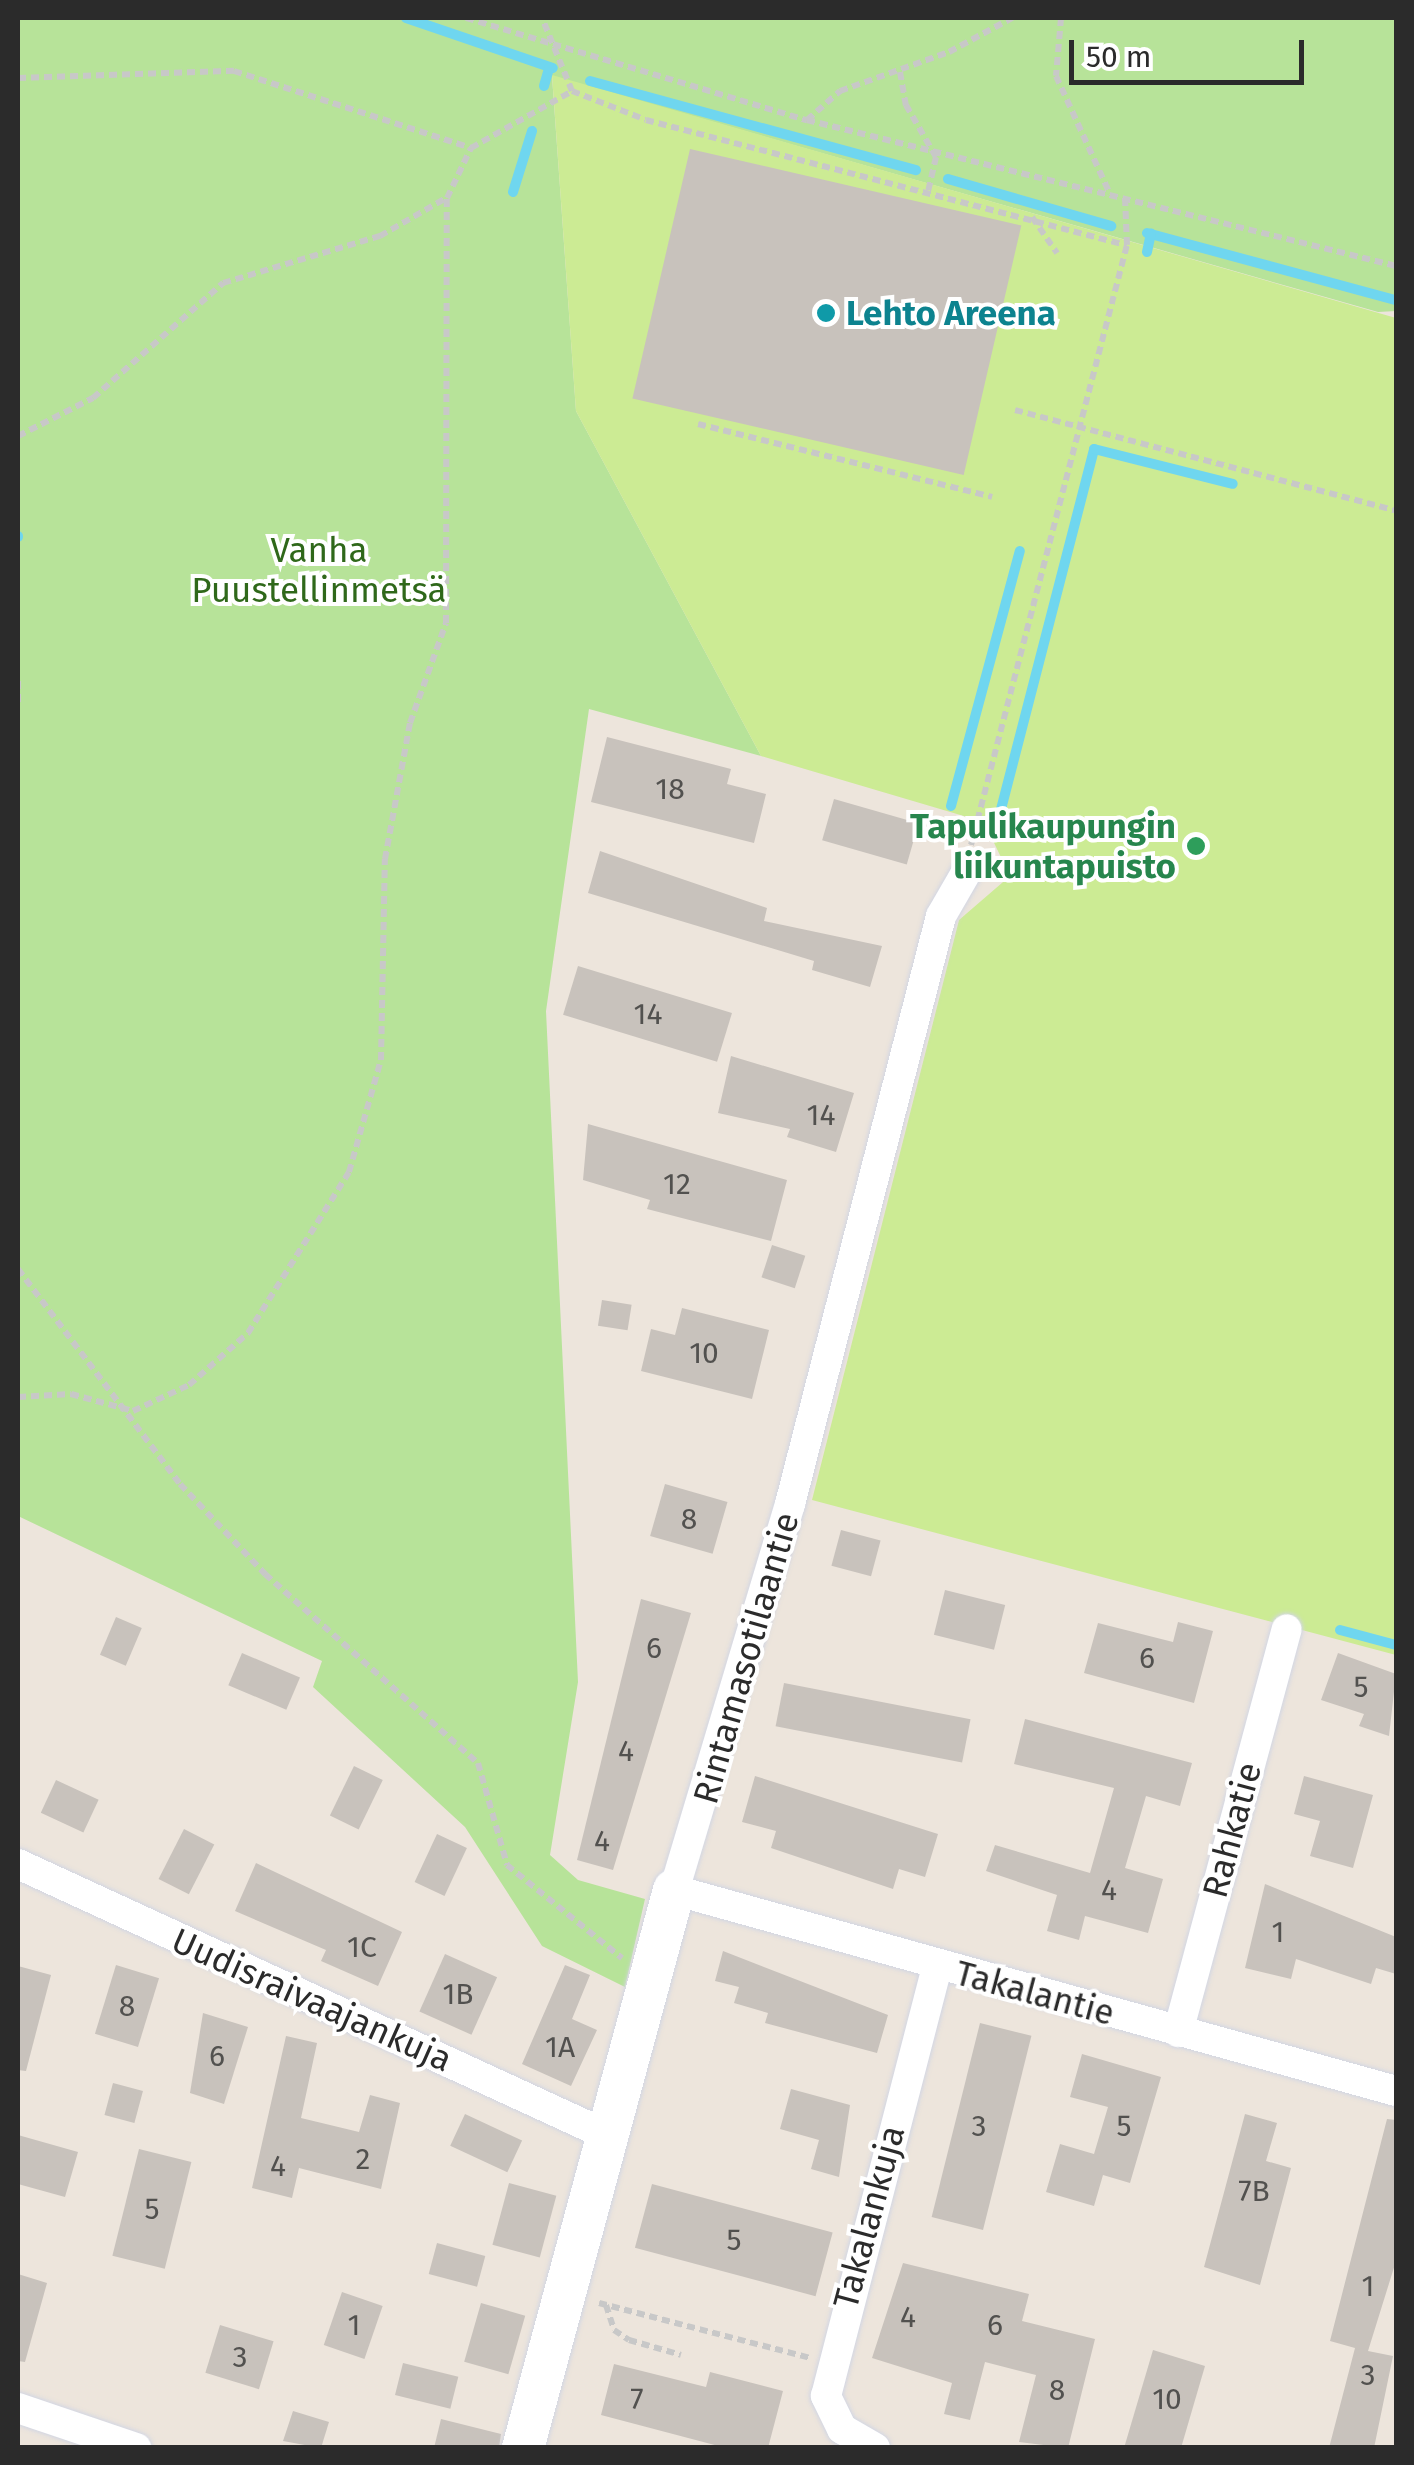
<!DOCTYPE html>
<html>
<head>
<meta charset="utf-8">
<style>
	body { margin:0 }
	#map { position:relative; width:1414px; height:2465px; overflow:hidden; background:#ede5dc; font-family:"Fira Sans",sans-serif }
	div>[style] { position:absolute }
	[style*='--x'] { left:calc(var(--x)*1px); top:calc(var(--y)*1px); width:calc(var(--w)*1px); rotate:calc(var(--a)*1deg) }
	.green>* { inset:0; background:#b7e399 }
	.pitch>* { inset:0; background:#cceb94 }
	.stream>* { height:10px; margin:-5px; padding:0 5px; transform-origin:5px; border-radius:5px; background:#6fd6ef }
	.building>* { inset:0; background:#c8c2bc; transform-origin:0 0 }
	.path>* { height:6px; margin-top:-3px; transform-origin:0; background:repeating-linear-gradient(90deg,#c8c8c8 0 8px,transparent 0 13px) }
	.roads { filter:drop-shadow(0 0 2px #d2d6e3) drop-shadow(0 0 2px #d2d6e3) }
	.street>* { height:30px; margin:-15px; padding:0 15px; transform-origin:15px; border-radius:15px; background:#fff }
	.secondary>* { height:42px; margin:-21px; padding:0 21px; transform-origin:21px; border-radius:21px; background:#fff }
	.dots>* { width:28px; height:28px; translate:-50% -50%; box-sizing:border-box; border:5px solid #fff; border-radius:50% }
	span { translate:-50% -50%; white-space:nowrap; text-align:center; line-height:1.15; -webkit-text-stroke:8px #fff; paint-order:stroke }
	.number-label { font-size:30px; color:#52514f }
	.number-label span { -webkit-text-stroke-width:0 }
	.culture-label { font-size:35px; color:#0d838f; font-weight:700 }
	.left { translate:0 -50%; text-align:left }
	.park-label { font-size:35px; color:#2f681a }
	.leisure-label { font-size:35px; color:#27864d; font-weight:700 }
	.right { translate:-100% -50%; text-align:right }
	.street-label { font-size:35px; color:#2b2b2b }
	.frame { position:absolute; inset:0; border:20px solid #2b2b2b; pointer-events:none }
	.scale { position:absolute; left:1069px; top:40px; width:235px; height:45px; box-sizing:border-box; border:5px solid #2b2b2b; border-top:0; padding-left:12px; font-size:30px; line-height:35px; white-space:nowrap; color:#2b2b2b; -webkit-text-stroke:8px #fff; paint-order:stroke }
</style>
</head>
<body>
<div id="map">
	<div class="green">
		<div style="clip-path:polygon(18px 18px,1396px 18px,1396px 311px,1378px 312px,552px 76px,576px 411px,761px 756px,589px 709px,546px 1011px,578px 1682px,550px 1855px,578px 1880px,645px 1899px,625px 1987px,542px 1946px,465px 1827px,313px 1687px,322px 1661px,18px 1516px)"></div>
	</div>
	<div class="pitch">
		<div style="clip-path:polygon(552px 75px,1396px 318px,1396px 1655px,812px 1500px,959px 920px,1010px 876px,984px 822px,761px 756px,576px 411px)"></div>
	</div>
	<div class="stream">
		<div style="--x:406;--y:18;--w:155;--a:18.8"></div>
		<div style="--x:590;--y:81;--w:338;--a:15.3"></div>
		<div style="--x:544;--y:86;--w:19;--a:-74"></div>
		<div style="--x:948;--y:179;--w:170;--a:16.1"></div>
		<div style="--x:513;--y:192;--w:64;--a:-72.7"></div>
		<div style="--x:1147;--y:233;--w:258;--a:15.1"></div>
		<div style="--x:1147;--y:252;--w:19;--a:-78"></div>
		<div style="--x:18;--y:536;--w:1;--a:90"></div>
		<div style="--x:951;--y:806;--w:264;--a:-74.9"></div>
		<div style="--x:999;--y:817;--w:380;--a:-75.5"></div>
		<div style="--x:1094;--y:449;--w:143;--a:14.1"></div>
		<div style="--x:1340;--y:1630;--w:58;--a:15"></div>
	</div>
	<div class="building">
		<div style="left:690px;top:149px;width:340px;height:256px;rotate:13deg"></div>
		<div style="clip-path:polygon(607px 737px,731px 769px,727px 784px,766px 794px,754px 843px,591px 802px)"></div>
		<div style="left:834px;top:799px;width:88px;height:43px;rotate:16deg"></div>
		<div style="clip-path:polygon(600px 851px,767px 908px,764px 921px,882px 946px,870px 987px,812px 970px,814px 961px,588px 893px)"></div>
		<div style="left:578px;top:966px;width:161px;height:51px;rotate:17deg"></div>
		<div style="clip-path:polygon(731px 1056px,854px 1093px,836px 1152px,787px 1137px,790px 1129px,718px 1113px)"></div>
		<div style="clip-path:polygon(588px 1124px,787px 1180px,771px 1241px,647px 1209px,650px 1200px,583px 1180px)"></div>
		<div style="left:772px;top:1245px;width:35px;height:34px;rotate:18deg"></div>
		<div style="left:602px;top:1300px;width:30px;height:26px;rotate:9deg"></div>
		<div style="clip-path:polygon(682px 1308px,769px 1330px,752px 1399px,641px 1371px,651px 1329px,675px 1335px)"></div>
		<div style="left:665px;top:1484px;width:65px;height:54px;rotate:16deg"></div>
		<div style="left:841px;top:1530px;width:41px;height:37px;rotate:15deg"></div>
		<div style="left:945px;top:1590px;width:62px;height:46px;rotate:14deg"></div>
		<div style="clip-path:polygon(641px 1599px,691px 1613px,613px 1870px,577px 1860px)"></div>
		<div style="left:116px;top:1617px;width:28px;height:41px;rotate:23deg"></div>
		<div style="clip-path:polygon(1178px 1622px,1213px 1631px,1194px 1703px,1084px 1673px,1098px 1623px,1173px 1642px)"></div>
		<div style="left:242px;top:1653px;width:63px;height:35px;rotate:23deg"></div>
		<div style="clip-path:polygon(1338px 1653px,1396px 1674px,1389px 1736px,1359px 1726px,1364px 1714px,1321px 1700px)"></div>
		<div style="left:784px;top:1683px;width:190px;height:44px;rotate:11deg"></div>
		<div style="clip-path:polygon(1025px 1719px,1192px 1763px,1180px 1806px,1146px 1796px,1125px 1868px,1163px 1879px,1148px 1933px,1085px 1916px,1079px 1940px,1047px 1931px,1057px 1895px,986px 1871px,995px 1845px,1090px 1873px,1114px 1788px,1014px 1764px)"></div>
		<div style="left:354px;top:1766px;width:32px;height:55px;rotate:26deg"></div>
		<div style="clip-path:polygon(755px 1776px,938px 1834px,925px 1877px,899px 1869px,893px 1889px,771px 1848px,776px 1831px,742px 1822px)"></div>
		<div style="clip-path:polygon(1304px 1776px,1373px 1795px,1353px 1868px,1310px 1856px,1320px 1821px,1294px 1814px)"></div>
		<div style="left:56px;top:1780px;width:47px;height:36px;rotate:25deg"></div>
		<div style="left:184px;top:1829px;width:34px;height:56px;rotate:27deg"></div>
		<div style="left:437px;top:1834px;width:33px;height:53px;rotate:25deg"></div>
		<div style="clip-path:polygon(256px 1863px,402px 1932px,378px 1986px,321px 1961px,326px 1950px,235px 1911px)"></div>
		<div style="clip-path:polygon(1265px 1884px,1396px 1937px,1396px 1974px,1376px 1968px,1371px 1984px,1296px 1959px,1291px 1979px,1245px 1968px)"></div>
		<div style="clip-path:polygon(723px 1951px,888px 2015px,877px 2053px,765px 2023px,768px 2013px,734px 2003px,739px 1987px,715px 1981px)"></div>
		<div style="left:445px;top:1954px;width:57px;height:63px;rotate:24deg"></div>
		<div style="left:116px;top:1965px;width:45px;height:72px;rotate:17deg"></div>
		<div style="clip-path:polygon(565px 1965px,590px 1975px,572px 2019px,597px 2030px,571px 2086px,522px 2064px)"></div>
		<div style="clip-path:polygon(18px 1966px,51px 1975px,26px 2071px,18px 2070px)"></div>
		<div style="clip-path:polygon(203px 2013px,248px 2027px,224px 2104px,190px 2093px)"></div>
		<div style="left:980px;top:2023px;width:53px;height:200px;rotate:14deg"></div>
		<div style="clip-path:polygon(286px 2036px,317px 2043px,301px 2118px,359px 2132px,370px 2095px,400px 2103px,381px 2189px,299px 2168px,292px 2198px,252px 2188px)"></div>
		<div style="clip-path:polygon(1082px 2054px,1161px 2077px,1130px 2183px,1103px 2175px,1094px 2206px,1046px 2192px,1060px 2144px,1094px 2154px,1108px 2107px,1070px 2097px)"></div>
		<div style="left:113px;top:2083px;width:31px;height:33px;rotate:15deg"></div>
		<div style="clip-path:polygon(791px 2089px,850px 2105px,839px 2177px,811px 2169px,819px 2140px,780px 2129px)"></div>
		<div style="left:465px;top:2114px;width:63px;height:35px;rotate:25deg"></div>
		<div style="clip-path:polygon(1245px 2114px,1277px 2123px,1266px 2161px,1291px 2168px,1260px 2285px,1204px 2267px)"></div>
		<div style="clip-path:polygon(1387px 2119px,1396px 2120px,1396px 2261px,1368px 2351px,1393px 2356px,1374px 2448px,1329px 2448px,1355px 2348px,1330px 2341px)"></div>
		<div style="clip-path:polygon(18px 2135px,78px 2152px,65px 2197px,18px 2184px)"></div>
		<div style="left:139px;top:2149px;width:54px;height:110px;rotate:14deg"></div>
		<div style="left:509px;top:2183px;width:49px;height:64px;rotate:15deg"></div>
		<div style="left:652px;top:2184px;width:187px;height:66px;rotate:15deg"></div>
		<div style="left:437px;top:2243px;width:50px;height:32px;rotate:15deg"></div>
		<div style="clip-path:polygon(903px 2263px,1029px 2294px,1022px 2321px,1095px 2339px,1068px 2448px,1019px 2442px,1036px 2375px,985px 2362px,970px 2420px,944px 2414px,952px 2383px,872px 2358px)"></div>
		<div style="clip-path:polygon(18px 2274px,47px 2283px,25px 2362px,18px 2361px)"></div>
		<div style="left:342px;top:2292px;width:43px;height:56px;rotate:19deg"></div>
		<div style="left:481px;top:2303px;width:46px;height:61px;rotate:16deg"></div>
		<div style="left:220px;top:2325px;width:56px;height:50px;rotate:17deg"></div>
		<div style="clip-path:polygon(1153px 2350px,1205px 2366px,1181px 2448px,1124px 2448px)"></div>
		<div style="left:403px;top:2363px;width:57px;height:33px;rotate:14deg"></div>
		<div style="clip-path:polygon(614px 2364px,706px 2387px,710px 2372px,783px 2391px,768px 2448px,726px 2448px,601px 2415px)"></div>
		<div style="clip-path:polygon(293px 2411px,329px 2422px,321px 2448px,283px 2441px)"></div>
		<div style="clip-path:polygon(441px 2419px,501px 2434px,499px 2448px,434px 2448px)"></div>
	</div>
	<div class="path">
		<div style="--x:466;--y:18;--w:356;--a:16.7"></div>
		<div style="--x:807;--y:120;--w:44;--a:-41.3"></div>
		<div style="--x:840;--y:91;--w:116;--a:-19.7"></div>
		<div style="--x:949;--y:52;--w:72;--a:-28.4"></div>
		<div style="--x:1061;--y:18;--w:58;--a:94.9"></div>
		<div style="--x:1056;--y:76;--w:130;--a:65.4"></div>
		<div style="--x:900;--y:72;--w:34;--a:80"></div>
		<div style="--x:906;--y:105;--w:60;--a:60"></div>
		<div style="--x:936;--y:157;--w:35;--a:103"></div>
		<div style="--x:18;--y:78;--w:216;--a:-1.9"></div>
		<div style="--x:234;--y:71;--w:249;--a:18"></div>
		<div style="--x:572;--y:91;--w:79;--a:21.4"></div>
		<div style="--x:646;--y:120;--w:497;--a:14.6"></div>
		<div style="--x:807;--y:120;--w:607;--a:13.92"></div>
		<div style="--x:1032;--y:217;--w:44;--a:55.2"></div>
		<div style="--x:1015;--y:410;--w:394;--a:14.8"></div>
		<div style="--x:698;--y:424;--w:303;--a:13.9"></div>
		<div style="--x:18;--y:436;--w:84;--a:-26.9"></div>
		<div style="--x:93;--y:398;--w:174;--a:-41.5"></div>
		<div style="--x:223;--y:283;--w:164;--a:-16.7"></div>
		<div style="--x:380;--y:236;--w:76;--a:-29.9"></div>
		<div style="--x:18;--y:681;--w:24;--a:90"></div>
		<div style="--x:971;--y:845;--w:620;--a:-75.43"></div>
		<div style="--x:1127;--y:245;--w:47;--a:-92.4"></div>
		<div style="--x:18;--y:1269;--w:269;--a:53"></div>
		<div style="--x:180;--y:1484;--w:124;--a:46.6"></div>
		<div style="--x:265;--y:1574;--w:285;--a:41.6"></div>
		<div style="--x:478;--y:1763;--w:106;--a:74.1"></div>
		<div style="--x:507;--y:1865;--w:148;--a:39"></div>
		<div style="--x:18;--y:1397;--w:53;--a:-3.2"></div>
		<div style="--x:71;--y:1394;--w:64;--a:15.3"></div>
		<div style="--x:133;--y:1411;--w:62;--a:-24.9"></div>
		<div style="--x:189;--y:1385;--w:79;--a:-41.4"></div>
		<div style="--x:248;--y:1333;--w:190;--a:-57.9"></div>
		<div style="--x:349;--y:1172;--w:116;--a:-74.1"></div>
		<div style="--x:381;--y:1060;--w:201;--a:-88.9"></div>
		<div style="--x:385;--y:859;--w:138;--a:-79.6"></div>
		<div style="--x:410;--y:723;--w:106;--a:-70.2"></div>
		<div style="--x:446;--y:623;--w:425;--a:-89.9"></div>
		<div style="--x:447;--y:198;--w:55;--a:-64.4"></div>
		<div style="--x:471;--y:148;--w:116;--a:-29.4"></div>
		<div style="--x:572;--y:91;--w:79;--a:-112.3"></div>
		<div style="--x:599;--y:2303;--w:218;--a:14.6"></div>
		<div style="--x:606;--y:2305;--w:26;--a:72"></div>
		<div style="--x:614;--y:2330;--w:18;--a:34"></div>
		<div style="--x:629;--y:2340;--w:54;--a:16.1"></div>
	</div>
	<div class="roads">
		<div class="street">
			<div style="--x:967;--y:871;--w:52;--a:120"></div>
			<div style="--x:941;--y:916;--w:607;--a:104.4"></div>
			<div style="--x:790;--y:1504;--w:403;--a:106.7"></div>
			<div style="--x:674;--y:1890;--w:749;--a:15.56"></div>
			<div style="--x:18;--y:1864;--w:648;--a:24.71"></div>
			<div style="--x:1178;--y:2032;--w:417;--a:-74.9"></div>
			<div style="--x:18;--y:2408;--w:125;--a:18.7"></div>
			<div style="--x:875;--y:2448;--w:38;--a:-150"></div>
			<div style="--x:842;--y:2429;--w:37;--a:-116"></div>
			<div style="--x:826;--y:2396;--w:444;--a:-75.5"></div>
		</div>
		<div class="secondary">
			<div style="--x:523;--y:2448;--w:578;--a:-74.86"></div>
		</div>
	</div>
	<div class="dots">
		<div style="left:826px;top:313px;background:#0f9aa8"></div>
		<div style="left:1196px;top:846px;background:#2e9e5b"></div>
	</div>
	<div class="number-label">
		<span style="left:670px;top:789px">18</span>
		<span style="left:648px;top:1014px">14</span>
		<span style="left:821px;top:1115px">14</span>
		<span style="left:677px;top:1184px">12</span>
		<span style="left:704px;top:1353px">10</span>
		<span style="left:689px;top:1519px">8</span>
		<span style="left:654px;top:1648px">6</span>
		<span style="left:1147px;top:1658px">6</span>
		<span style="left:1361px;top:1687px">5</span>
		<span style="left:626px;top:1751px">4</span>
		<span style="left:602px;top:1841px">4</span>
		<span style="left:1109px;top:1890px">4</span>
		<span style="left:1278px;top:1932px">1</span>
		<span style="left:362px;top:1947px">1C</span>
		<span style="left:458px;top:1994px">1B</span>
		<span style="left:127px;top:2006px">8</span>
		<span style="left:560px;top:2047px">1A</span>
		<span style="left:217px;top:2056px">6</span>
		<span style="left:979px;top:2126px">3</span>
		<span style="left:1124px;top:2126px">5</span>
		<span style="left:363px;top:2159px">2</span>
		<span style="left:278px;top:2166px">4</span>
		<span style="left:1254px;top:2191px">7B</span>
		<span style="left:152px;top:2209px">5</span>
		<span style="left:734px;top:2240px">5</span>
		<span style="left:1368px;top:2286px">1</span>
		<span style="left:908px;top:2317px">4</span>
		<span style="left:354px;top:2325px">1</span>
		<span style="left:995px;top:2325px">6</span>
		<span style="left:240px;top:2357px">3</span>
		<span style="left:1368px;top:2375px">3</span>
		<span style="left:1057px;top:2390px">8</span>
		<span style="left:637px;top:2399px">7</span>
		<span style="left:1167px;top:2399px">10</span>
	</div>
	<div class="culture-label">
		<span class="left" style="left:846px;top:313px">Lehto Areena</span>
	</div>
	<div class="park-label">
		<span style="left:319px;top:570px">Vanha<br>Puustellinmetsä</span>
	</div>
	<div class="leisure-label">
		<span class="right" style="left:1176px;top:846px">Tapulikaupungin<br>liikuntapuisto</span>
	</div>
	<div class="street-label">
		<span style="left:746px;top:1658px;rotate:-74deg">Rintamasotilaantie</span>
		<span style="left:1232px;top:1830px;rotate:-75deg">Rahkatie</span>
		<span style="left:1035px;top:1993px;rotate:15deg">Takalantie</span>
		<span style="left:312px;top:2000px;rotate:24deg">Uudisraivaajankuja</span>
		<span style="left:869px;top:2217px;rotate:-75deg">Takalankuja</span>
	</div>
	<div class="frame"></div>
	<div class="scale">50 m</div>
</div>
</body>
</html>
